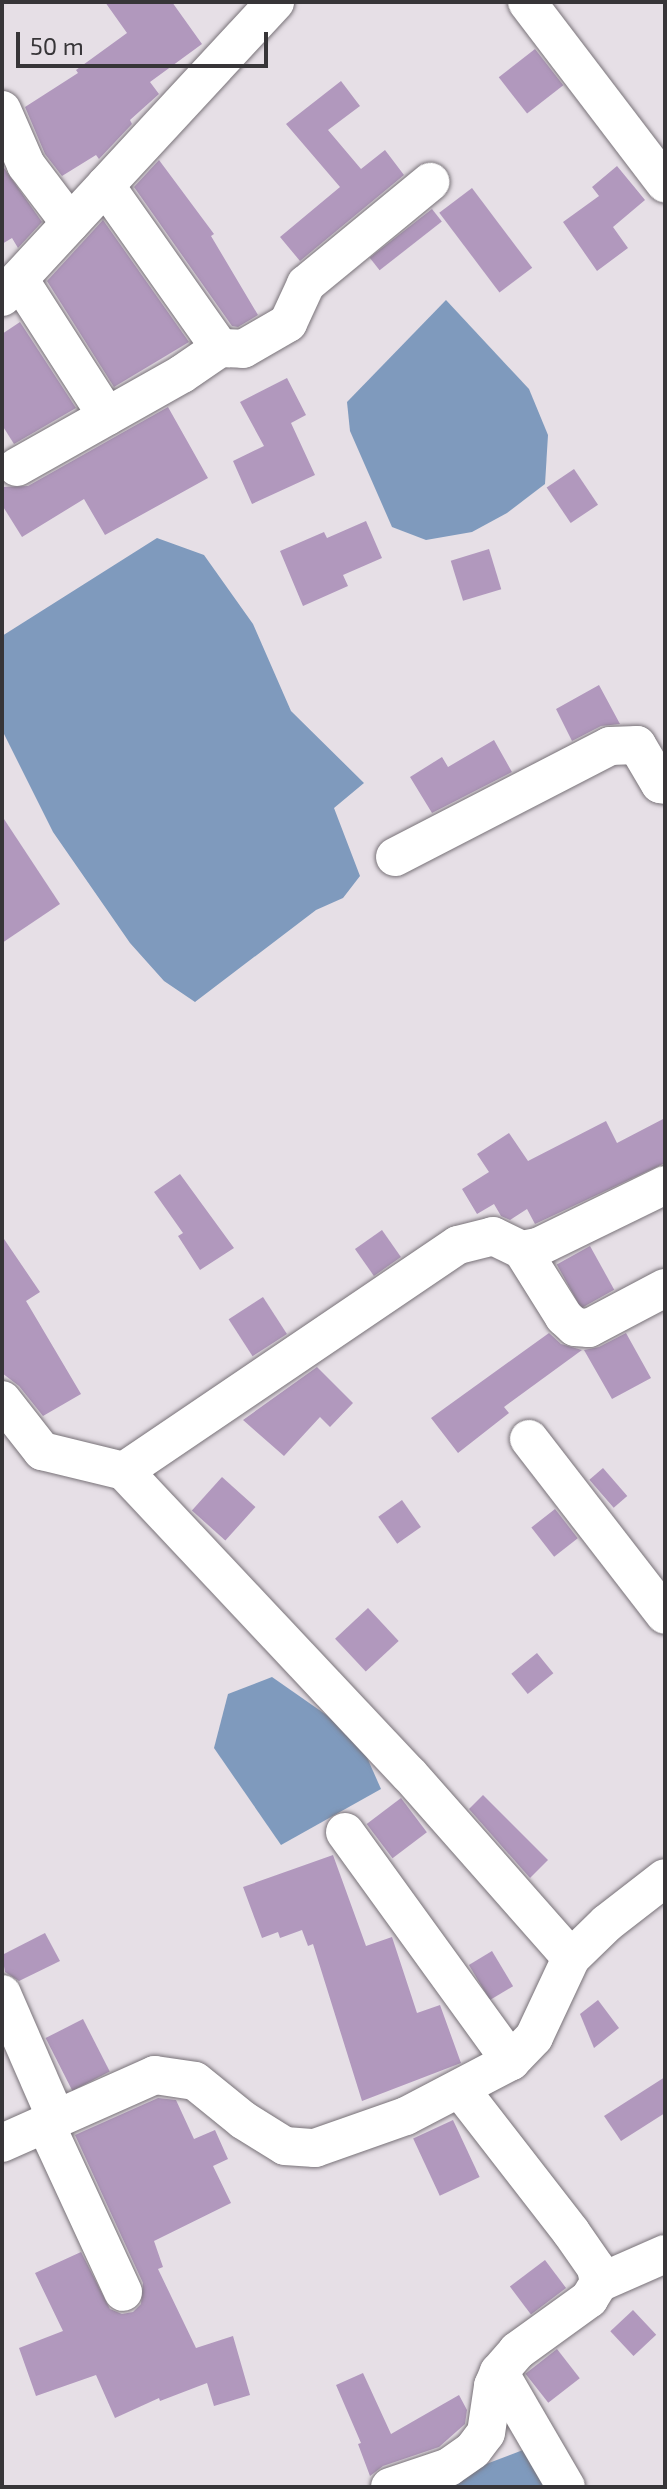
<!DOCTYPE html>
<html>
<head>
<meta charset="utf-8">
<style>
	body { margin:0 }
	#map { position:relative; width:667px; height:2489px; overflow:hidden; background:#e6dfe6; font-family:"Exo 2",sans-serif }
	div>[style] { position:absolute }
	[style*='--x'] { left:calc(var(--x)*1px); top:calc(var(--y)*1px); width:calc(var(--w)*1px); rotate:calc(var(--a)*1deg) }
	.water>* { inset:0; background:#7f9abd }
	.building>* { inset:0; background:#b198bd; transform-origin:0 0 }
	.roads { filter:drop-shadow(0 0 2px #787278) drop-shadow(0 0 2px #787278) }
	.minor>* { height:38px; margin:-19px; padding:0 19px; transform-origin:19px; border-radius:19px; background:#fff }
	span { translate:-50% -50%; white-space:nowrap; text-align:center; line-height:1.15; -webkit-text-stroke:8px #e6dfe6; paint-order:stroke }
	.frame { position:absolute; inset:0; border:4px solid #373538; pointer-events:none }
	.scale { position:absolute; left:16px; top:32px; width:252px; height:36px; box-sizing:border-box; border:4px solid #373538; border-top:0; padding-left:10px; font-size:24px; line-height:28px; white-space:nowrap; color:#373538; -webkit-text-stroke:6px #e6dfe6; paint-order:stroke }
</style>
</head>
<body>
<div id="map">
	<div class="water">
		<div style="clip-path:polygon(446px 300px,529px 389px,548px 435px,545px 484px,507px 513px,472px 532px,426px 540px,392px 527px,350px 431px,347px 402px)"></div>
		<div style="clip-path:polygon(157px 538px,204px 555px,253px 624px,291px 711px,364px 783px,334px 808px,360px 876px,343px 898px,316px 910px,195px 1002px,164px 981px,130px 943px,53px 832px,2px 730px,2px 636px)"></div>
		<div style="clip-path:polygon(272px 1677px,358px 1737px,381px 1789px,281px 1845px,214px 1748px,228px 1694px)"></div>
		<div style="clip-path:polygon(523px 2450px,560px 2487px,441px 2487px,449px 2478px)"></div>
	</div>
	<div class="building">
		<div style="clip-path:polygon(105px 2px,172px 2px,202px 44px,150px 82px,159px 94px,130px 120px,132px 124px,99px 159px,96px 155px,62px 176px,45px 154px,25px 107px,78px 73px,76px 70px,127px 33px)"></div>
		<div style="left:535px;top:49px;width:46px;height:46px;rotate:52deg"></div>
		<div style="clip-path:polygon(341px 81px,360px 106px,328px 130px,361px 169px,385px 150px,404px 175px,300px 261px,280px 237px,340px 187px,286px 124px)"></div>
		<div style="clip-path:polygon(159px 160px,214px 234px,211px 236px,258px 315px,238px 327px,232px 326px,134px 187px)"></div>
		<div style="clip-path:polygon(2px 165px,42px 222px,18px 248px,12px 238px,2px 244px)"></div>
		<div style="clip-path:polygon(617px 166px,645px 200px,613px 227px,628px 248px,597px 271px,563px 222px,599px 196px,592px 187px)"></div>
		<div style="left:472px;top:188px;width:100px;height:41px;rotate:53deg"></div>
		<div style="left:432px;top:209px;width:16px;height:79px;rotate:52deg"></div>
		<div style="clip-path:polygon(103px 220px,189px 342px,114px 387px,47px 281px)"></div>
		<div style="clip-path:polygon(20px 322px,76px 408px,14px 444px,2px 425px,2px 334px)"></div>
		<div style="clip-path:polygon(287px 378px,306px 415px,291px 423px,315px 475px,252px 504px,233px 461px,264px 446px,240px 402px)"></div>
		<div style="clip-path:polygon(168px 407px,208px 478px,105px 535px,84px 499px,22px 537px,2px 505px,2px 487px,28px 486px)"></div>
		<div style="left:574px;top:469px;width:43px;height:33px;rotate:56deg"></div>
		<div style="clip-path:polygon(366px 521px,382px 558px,343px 575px,348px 586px,303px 606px,280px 551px,324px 532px,327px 538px)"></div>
		<div style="left:489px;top:549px;width:42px;height:40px;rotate:73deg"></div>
		<div style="clip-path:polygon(599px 685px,620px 724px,601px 726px,572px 741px,556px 709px)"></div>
		<div style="clip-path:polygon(494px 740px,512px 772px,432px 813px,410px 777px,442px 757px,448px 767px)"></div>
		<div style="clip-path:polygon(2px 816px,60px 904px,2px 943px)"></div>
		<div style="clip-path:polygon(665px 1118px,665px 1163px,535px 1224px,527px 1209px,510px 1220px,501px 1216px,494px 1204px,477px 1214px,462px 1189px,489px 1172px,477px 1154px,509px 1133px,528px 1161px,606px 1121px,617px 1143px)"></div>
		<div style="clip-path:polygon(180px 1174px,234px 1248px,200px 1270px,178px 1236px,183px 1233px,154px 1192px)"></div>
		<div style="left:382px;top:1230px;width:33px;height:33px;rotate:55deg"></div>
		<div style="clip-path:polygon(2px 1236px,40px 1292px,26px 1301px,81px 1394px,43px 1416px,19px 1386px,2px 1373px)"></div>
		<div style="left:590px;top:1246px;width:50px;height:38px;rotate:61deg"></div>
		<div style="left:263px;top:1297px;width:44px;height:41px;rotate:57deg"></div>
		<div style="clip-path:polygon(549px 1333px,561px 1344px,582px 1350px,504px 1407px,509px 1413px,458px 1453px,431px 1418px)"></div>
		<div style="clip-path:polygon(626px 1333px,651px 1378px,612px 1399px,584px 1350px,599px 1347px)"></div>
		<div style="clip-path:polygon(317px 1367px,353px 1403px,330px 1427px,320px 1417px,284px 1456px,243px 1420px)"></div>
		<div style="left:603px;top:1468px;width:37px;height:18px;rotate:49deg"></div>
		<div style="left:222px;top:1477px;width:45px;height:45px;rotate:42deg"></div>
		<div style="left:402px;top:1500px;width:33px;height:29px;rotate:55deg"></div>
		<div style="left:555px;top:1509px;width:37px;height:30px;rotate:52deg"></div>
		<div style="left:368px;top:1608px;width:45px;height:45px;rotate:47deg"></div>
		<div style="left:537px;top:1653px;width:26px;height:33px;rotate:51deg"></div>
		<div style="clip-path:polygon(483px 1795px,548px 1860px,530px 1878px,469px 1809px)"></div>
		<div style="left:401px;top:1798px;width:43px;height:43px;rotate:53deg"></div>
		<div style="clip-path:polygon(333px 1855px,366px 1946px,392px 1937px,417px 2013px,440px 2005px,461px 2063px,362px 2101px,313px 1944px,308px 1946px,302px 1930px,280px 1938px,278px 1932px,262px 1938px,243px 1887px)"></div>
		<div style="clip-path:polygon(45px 1933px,60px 1961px,19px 1981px,5px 1972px,2px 1955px)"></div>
		<div style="left:492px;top:1951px;width:41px;height:27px;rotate:59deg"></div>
		<div style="clip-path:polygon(598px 2000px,619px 2028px,594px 2048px,580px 2014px)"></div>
		<div style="left:83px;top:2019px;width:59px;height:42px;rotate:63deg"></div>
		<div style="clip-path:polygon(665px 2077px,665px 2113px,621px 2141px,604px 2116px)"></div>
		<div style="clip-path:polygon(158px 2098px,176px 2100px,194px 2139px,215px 2130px,228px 2159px,213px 2166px,231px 2203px,154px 2241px,163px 2267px,158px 2269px,196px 2348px,233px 2336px,250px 2395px,214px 2406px,207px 2383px,160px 2401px,159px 2398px,115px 2418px,96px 2375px,36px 2396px,19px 2348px,63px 2331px,35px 2273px,81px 2252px,110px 2309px,122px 2314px,133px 2312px,141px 2304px,143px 2283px,75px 2135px)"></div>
		<div style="left:453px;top:2120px;width:63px;height:44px;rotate:65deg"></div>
		<div style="left:545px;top:2260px;width:35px;height:44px;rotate:53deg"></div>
		<div style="left:633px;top:2310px;width:34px;height:31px;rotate:47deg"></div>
		<div style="left:557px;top:2349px;width:37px;height:40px;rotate:52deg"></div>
		<div style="clip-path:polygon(363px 2373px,391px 2434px,459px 2395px,467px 2410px,465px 2424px,439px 2447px,383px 2466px,370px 2476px,358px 2444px,361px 2443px,336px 2385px)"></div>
	</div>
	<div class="roads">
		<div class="minor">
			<div style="--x:527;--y:2;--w:228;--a:52.7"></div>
			<div style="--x:2;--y:110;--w:60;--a:66.4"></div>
			<div style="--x:26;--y:165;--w:73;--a:52.8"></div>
			<div style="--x:19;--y:279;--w:163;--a:57.3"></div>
			<div style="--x:2;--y:297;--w:402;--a:-47.2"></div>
			<div style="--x:220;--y:348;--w:23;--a:2"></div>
			<div style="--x:243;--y:349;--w:52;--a:-30"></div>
			<div style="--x:288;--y:323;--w:43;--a:-65.2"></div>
			<div style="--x:306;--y:284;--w:161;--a:-39.4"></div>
			<div style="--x:17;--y:467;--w:189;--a:-29.4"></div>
			<div style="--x:182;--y:374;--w:46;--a:-34.4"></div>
			<div style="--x:220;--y:348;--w:199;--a:-125.2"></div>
			<div style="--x:395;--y:857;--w:242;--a:-27.3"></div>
			<div style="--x:610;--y:746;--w:27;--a:-2"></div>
			<div style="--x:637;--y:745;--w:45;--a:59.5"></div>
			<div style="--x:660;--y:784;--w:5;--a:11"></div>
			<div style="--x:522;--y:1250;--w:79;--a:57.9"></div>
			<div style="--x:564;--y:1317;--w:15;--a:42"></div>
			<div style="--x:575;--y:1327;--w:14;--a:4"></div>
			<div style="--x:589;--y:1328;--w:86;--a:-27.8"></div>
			<div style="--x:2;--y:1400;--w:65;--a:51.9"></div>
			<div style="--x:42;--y:1451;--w:84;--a:13.7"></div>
			<div style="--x:124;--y:1471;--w:403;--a:-34.1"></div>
			<div style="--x:458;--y:1245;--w:36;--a:-14"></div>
			<div style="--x:493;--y:1236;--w:32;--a:26"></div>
			<div style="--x:522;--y:1250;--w:16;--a:-11"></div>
			<div style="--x:538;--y:1247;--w:141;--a:-26"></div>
			<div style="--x:529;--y:1439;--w:222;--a:52.3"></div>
			<div style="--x:124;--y:1471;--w:416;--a:46.8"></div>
			<div style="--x:409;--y:1774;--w:245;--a:48.6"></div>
			<div style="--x:345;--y:1832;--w:283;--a:54.1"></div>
			<div style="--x:2;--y:1994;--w:135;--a:66.5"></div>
			<div style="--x:45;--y:2123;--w:186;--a:65.2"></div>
			<div style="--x:2;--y:2143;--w:167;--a:-24"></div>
			<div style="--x:155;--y:2075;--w:40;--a:8.5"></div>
			<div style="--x:195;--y:2081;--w:62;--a:39.1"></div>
			<div style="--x:243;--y:2120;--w:49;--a:31.8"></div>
			<div style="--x:285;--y:2146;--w:30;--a:4"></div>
			<div style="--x:315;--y:2148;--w:96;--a:-19.4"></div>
			<div style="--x:406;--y:2116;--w:119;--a:-27.6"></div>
			<div style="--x:511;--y:2061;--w:33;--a:-46"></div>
			<div style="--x:534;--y:2037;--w:87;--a:-64.9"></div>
			<div style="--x:571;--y:1958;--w:50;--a:-44.2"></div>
			<div style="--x:607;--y:1923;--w:73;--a:-37.8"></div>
			<div style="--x:599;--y:2283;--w:72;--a:-23.7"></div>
			<div style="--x:499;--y:2372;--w:133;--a:59.8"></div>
			<div style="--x:390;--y:2487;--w:62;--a:-18.7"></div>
			<div style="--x:449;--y:2467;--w:29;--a:-35"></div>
			<div style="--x:473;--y:2450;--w:21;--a:-53"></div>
			<div style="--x:486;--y:2433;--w:48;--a:-81.5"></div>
			<div style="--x:493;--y:2386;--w:15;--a:-67"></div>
			<div style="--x:499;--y:2372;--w:28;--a:-49"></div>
			<div style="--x:517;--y:2351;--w:89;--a:-35.8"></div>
			<div style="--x:589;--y:2299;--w:19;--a:-58"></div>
			<div style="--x:599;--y:2283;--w:15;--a:-101"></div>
			<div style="--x:596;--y:2268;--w:44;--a:-124.8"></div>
			<div style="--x:571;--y:2232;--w:181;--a:-127.8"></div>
		</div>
	</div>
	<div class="frame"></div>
	<div class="scale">50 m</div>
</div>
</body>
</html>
